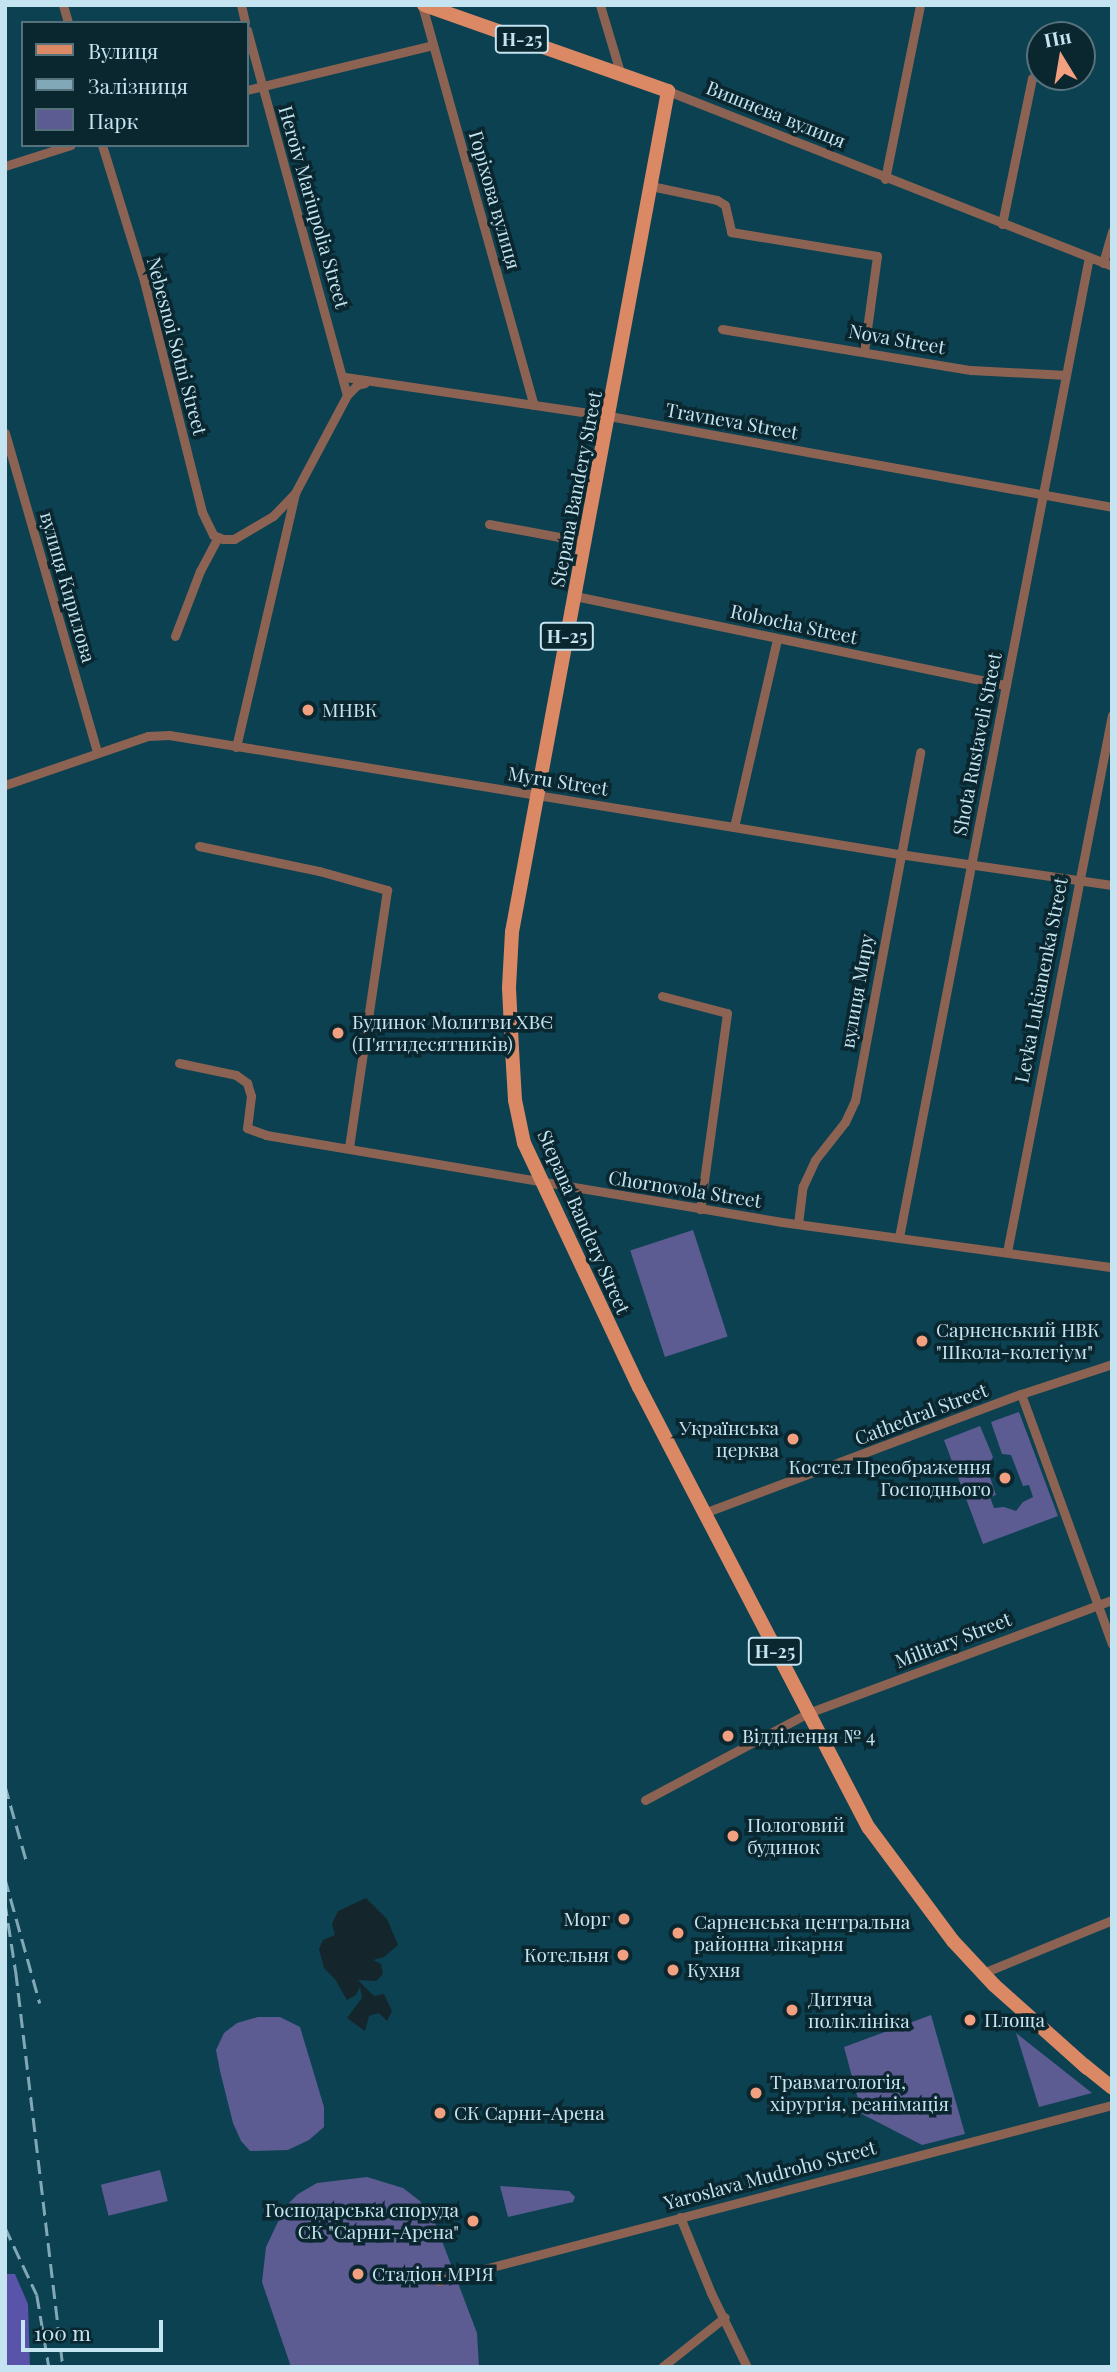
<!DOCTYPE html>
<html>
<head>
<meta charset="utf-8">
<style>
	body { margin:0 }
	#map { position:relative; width:1117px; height:2372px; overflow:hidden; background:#0c4151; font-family:"Playfair Display",serif }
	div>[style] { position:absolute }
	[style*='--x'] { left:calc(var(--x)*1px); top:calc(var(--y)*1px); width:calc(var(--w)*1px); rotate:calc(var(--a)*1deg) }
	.green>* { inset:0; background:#5c5b92; transform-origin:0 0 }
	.forest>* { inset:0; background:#5953a9 }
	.water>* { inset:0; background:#14262c }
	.street>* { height:9px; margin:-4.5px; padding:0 4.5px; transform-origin:4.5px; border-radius:4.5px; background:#8c6352 }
	.primary>* { height:14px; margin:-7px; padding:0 7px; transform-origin:7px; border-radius:7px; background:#db8865 }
	.rail>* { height:2.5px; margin-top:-1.25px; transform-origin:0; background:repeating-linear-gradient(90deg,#81a8b6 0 14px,transparent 0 21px) }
	.dots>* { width:19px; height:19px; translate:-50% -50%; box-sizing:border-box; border:4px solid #0a262f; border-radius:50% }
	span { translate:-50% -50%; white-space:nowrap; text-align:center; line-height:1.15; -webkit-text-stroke:7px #0a262f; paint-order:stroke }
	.shield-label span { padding:2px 5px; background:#0a262f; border:2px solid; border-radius:5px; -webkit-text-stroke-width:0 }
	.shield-label { font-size:18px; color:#c5e4f1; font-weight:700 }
	.street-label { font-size:19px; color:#c5e4f1 }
	.poi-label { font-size:19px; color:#c5e4f1 }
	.left { translate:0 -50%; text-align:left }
	.right { translate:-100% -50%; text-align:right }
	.frame { position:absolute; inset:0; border:7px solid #c5e4f1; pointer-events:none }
	.legend { position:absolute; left:21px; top:21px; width:228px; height:126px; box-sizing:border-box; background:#0a262f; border:2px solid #55727d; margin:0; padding:9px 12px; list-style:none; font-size:21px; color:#c5e4f1 }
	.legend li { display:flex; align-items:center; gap:14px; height:35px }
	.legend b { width:35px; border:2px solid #55727d }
	.north { position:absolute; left:1026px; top:21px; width:70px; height:70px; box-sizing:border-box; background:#0a262f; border:2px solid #55727d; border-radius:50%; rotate:349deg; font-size:19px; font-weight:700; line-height:28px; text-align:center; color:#c5e4f1 }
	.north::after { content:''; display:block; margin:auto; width:24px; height:32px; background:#f2a07f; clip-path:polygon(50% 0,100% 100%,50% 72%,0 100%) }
	.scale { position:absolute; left:21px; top:2320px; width:142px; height:32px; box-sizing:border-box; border:4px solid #c5e4f1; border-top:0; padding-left:9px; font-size:21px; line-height:24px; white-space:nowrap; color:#c5e4f1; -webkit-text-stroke:5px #0a262f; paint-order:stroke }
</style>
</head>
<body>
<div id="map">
	<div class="green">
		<div style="left:693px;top:1230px;width:112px;height:66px;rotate:72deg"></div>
		<div style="clip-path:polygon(1019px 1412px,1058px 1516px,983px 1544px,944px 1440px,980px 1426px,993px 1457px,987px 1468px,996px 1495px,990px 1497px,994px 1508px,1004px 1507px,1016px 1511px,1023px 1502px,1033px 1497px,1029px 1485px,1023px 1486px,1011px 1455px,1002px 1454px,991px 1422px)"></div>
		<div style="clip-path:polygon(931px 2015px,965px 2134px,922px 2145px,862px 2114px,844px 2047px)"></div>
		<div style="clip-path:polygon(258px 2017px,280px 2017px,300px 2027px,324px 2107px,324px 2127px,309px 2140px,288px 2150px,250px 2151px,241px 2141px,233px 2123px,220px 2071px,216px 2050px,224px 2033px,237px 2023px)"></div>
		<div style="clip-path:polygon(1016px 2033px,1092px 2093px,1039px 2107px)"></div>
		<div style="left:160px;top:2170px;width:32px;height:61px;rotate:76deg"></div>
		<div style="clip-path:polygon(367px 2177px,403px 2188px,420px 2201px,434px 2220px,477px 2333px,479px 2367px,291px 2367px,262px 2282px,266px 2247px,285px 2207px,298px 2194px,317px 2183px)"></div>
		<div style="clip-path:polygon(500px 2186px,569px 2191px,575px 2197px,573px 2202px,508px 2217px)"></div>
	</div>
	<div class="forest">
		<div style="clip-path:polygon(5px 2274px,15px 2274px,28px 2304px,30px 2367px,5px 2367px)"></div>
	</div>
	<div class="water">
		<div style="clip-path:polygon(366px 1898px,387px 1919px,398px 1945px,384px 1957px,373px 1960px,381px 1964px,383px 1974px,376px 1981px,358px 1980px,374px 1996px,384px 1994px,392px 2011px,387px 2021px,379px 2013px,369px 2016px,365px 2031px,347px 2018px,362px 1998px,360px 1987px,356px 1995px,347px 2000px,335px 1979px,324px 1968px,319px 1949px,323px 1940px,335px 1935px,332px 1924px,338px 1911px)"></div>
	</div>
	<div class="street">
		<div style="--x:63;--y:5;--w:19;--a:74"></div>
		<div style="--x:241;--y:5;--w:18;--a:77"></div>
		<div style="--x:422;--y:5;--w:415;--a:74.4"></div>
		<div style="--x:600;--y:5;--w:70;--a:73.4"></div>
		<div style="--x:247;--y:30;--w:378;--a:74.7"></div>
		<div style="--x:247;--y:90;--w:191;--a:-13.6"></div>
		<div style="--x:668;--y:91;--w:477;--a:21.5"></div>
		<div style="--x:102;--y:145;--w:142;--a:72.8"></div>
		<div style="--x:144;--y:281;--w:238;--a:75.9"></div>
		<div style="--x:202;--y:512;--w:25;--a:64"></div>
		<div style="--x:213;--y:535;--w:11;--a:22"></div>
		<div style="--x:223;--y:539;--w:11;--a:0"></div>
		<div style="--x:234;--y:539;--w:45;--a:-30.5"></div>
		<div style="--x:273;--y:516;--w:32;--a:-46"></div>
		<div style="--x:5;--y:166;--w:69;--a:-17.7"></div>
		<div style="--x:885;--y:179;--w:177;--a:-78.6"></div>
		<div style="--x:651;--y:186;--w:67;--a:12"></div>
		<div style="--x:717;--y:200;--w:9;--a:32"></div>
		<div style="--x:725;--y:205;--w:28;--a:77"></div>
		<div style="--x:731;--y:232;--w:148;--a:9.3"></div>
		<div style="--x:877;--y:256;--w:96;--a:97.8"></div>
		<div style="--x:1002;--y:224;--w:149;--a:-78.4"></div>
		<div style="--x:1103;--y:263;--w:33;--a:-74"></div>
		<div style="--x:722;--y:329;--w:252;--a:9.4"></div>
		<div style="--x:971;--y:370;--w:95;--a:3"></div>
		<div style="--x:345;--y:377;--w:267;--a:8.4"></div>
		<div style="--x:609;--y:416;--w:511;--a:10.25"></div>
		<div style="--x:5;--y:433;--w:332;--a:73.9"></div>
		<div style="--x:489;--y:524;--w:99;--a:10.5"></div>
		<div style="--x:575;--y:596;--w:440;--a:11.7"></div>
		<div style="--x:175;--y:636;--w:70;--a:-69"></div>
		<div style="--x:200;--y:571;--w:38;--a:-62"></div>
		<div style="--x:236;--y:747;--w:261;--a:-76.9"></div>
		<div style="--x:295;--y:493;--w:111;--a:-62"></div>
		<div style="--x:347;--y:395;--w:14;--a:-45"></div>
		<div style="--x:357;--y:385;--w:8;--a:-14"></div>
		<div style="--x:5;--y:785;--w:151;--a:-18.9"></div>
		<div style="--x:148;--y:736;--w:21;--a:-3"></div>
		<div style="--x:169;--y:735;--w:740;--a:9.26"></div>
		<div style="--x:899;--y:854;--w:215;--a:8.3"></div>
		<div style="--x:734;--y:827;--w:193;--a:-77.1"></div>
		<div style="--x:199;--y:846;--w:123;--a:11.8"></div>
		<div style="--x:319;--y:871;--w:71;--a:15.6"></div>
		<div style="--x:387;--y:890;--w:261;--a:98.4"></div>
		<div style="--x:662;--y:996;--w:67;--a:14.7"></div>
		<div style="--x:727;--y:1013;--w:198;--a:97.8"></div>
		<div style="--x:179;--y:1063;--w:58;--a:11.9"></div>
		<div style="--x:236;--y:1075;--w:14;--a:36"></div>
		<div style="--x:247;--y:1083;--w:14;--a:73"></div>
		<div style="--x:251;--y:1096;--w:32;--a:97"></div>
		<div style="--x:247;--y:1128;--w:20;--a:20"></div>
		<div style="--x:266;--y:1135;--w:523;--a:9.57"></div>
		<div style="--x:782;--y:1222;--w:333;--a:7.8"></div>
		<div style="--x:798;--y:1224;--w:38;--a:-83"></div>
		<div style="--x:803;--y:1186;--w:29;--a:-65"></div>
		<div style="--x:815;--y:1160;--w:48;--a:-51.7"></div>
		<div style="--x:845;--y:1122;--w:23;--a:-65"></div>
		<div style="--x:855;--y:1101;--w:355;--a:-79.4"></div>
		<div style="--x:899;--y:1237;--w:998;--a:-79.03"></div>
		<div style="--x:1007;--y:1252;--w:547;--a:-78.94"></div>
		<div style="--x:1021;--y:1394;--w:266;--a:70"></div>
		<div style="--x:704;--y:1513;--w:339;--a:-20.6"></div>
		<div style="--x:1021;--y:1394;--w:96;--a:-18.2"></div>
		<div style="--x:645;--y:1800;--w:185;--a:-28.1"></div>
		<div style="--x:808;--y:1713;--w:324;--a:-20.4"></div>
		<div style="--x:983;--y:1973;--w:139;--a:-22.3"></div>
		<div style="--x:680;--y:2217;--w:82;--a:67.8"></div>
		<div style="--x:711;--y:2293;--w:82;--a:64.1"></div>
		<div style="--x:438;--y:2281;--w:697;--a:-14.63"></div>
		<div style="--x:662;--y:2367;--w:80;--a:-38.4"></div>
	</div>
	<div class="primary">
		<div style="--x:424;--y:5;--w:259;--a:19.4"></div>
		<div style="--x:668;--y:91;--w:855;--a:100.51"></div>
		<div style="--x:512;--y:932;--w:56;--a:93.1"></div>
		<div style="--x:509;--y:988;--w:61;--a:87.2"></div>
		<div style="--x:512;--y:1049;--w:51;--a:86.6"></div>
		<div style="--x:515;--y:1100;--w:44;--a:78.2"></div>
		<div style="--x:524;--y:1143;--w:270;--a:64.8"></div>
		<div style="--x:639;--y:1387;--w:497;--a:62.5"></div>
		<div style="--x:869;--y:1828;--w:141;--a:53.4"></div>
		<div style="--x:953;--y:1941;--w:60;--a:47"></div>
		<div style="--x:994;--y:1985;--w:125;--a:41.7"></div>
		<div style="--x:1084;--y:2065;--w:36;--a:39"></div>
	</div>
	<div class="rail">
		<div style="--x:5;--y:1785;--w:81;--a:74.2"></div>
		<div style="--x:5;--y:1878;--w:130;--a:74.4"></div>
		<div style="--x:5;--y:1902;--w:71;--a:81.1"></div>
		<div style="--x:16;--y:1972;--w:398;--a:83.2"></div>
		<div style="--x:5;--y:2227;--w:75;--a:64.8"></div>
		<div style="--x:37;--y:2295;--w:73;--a:80.5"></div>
	</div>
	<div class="dots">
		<div style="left:308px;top:710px;background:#f2a07f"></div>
		<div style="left:338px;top:1033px;background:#f2a07f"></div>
		<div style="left:922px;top:1341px;background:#f2a07f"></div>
		<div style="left:793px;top:1439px;background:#f2a07f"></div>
		<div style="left:1005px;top:1478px;background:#f2a07f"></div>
		<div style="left:728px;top:1736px;background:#f2a07f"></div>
		<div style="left:733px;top:1836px;background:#f2a07f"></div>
		<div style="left:624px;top:1919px;background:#f2a07f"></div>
		<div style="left:678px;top:1933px;background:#f2a07f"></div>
		<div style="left:623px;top:1955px;background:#f2a07f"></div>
		<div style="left:673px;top:1970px;background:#f2a07f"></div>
		<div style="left:792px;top:2010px;background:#f2a07f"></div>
		<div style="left:970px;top:2020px;background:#f2a07f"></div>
		<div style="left:756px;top:2093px;background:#f2a07f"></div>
		<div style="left:440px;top:2113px;background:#f2a07f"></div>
		<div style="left:473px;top:2221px;background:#f2a07f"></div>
		<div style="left:358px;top:2274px;background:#f2a07f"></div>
	</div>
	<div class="shield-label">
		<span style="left:522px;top:39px">Н-25</span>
		<span style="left:567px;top:636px">Н-25</span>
		<span style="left:775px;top:1651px">Н-25</span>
	</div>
	<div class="street-label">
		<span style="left:776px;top:114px;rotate:22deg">Вишнева вулиця</span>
		<span style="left:495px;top:200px;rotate:74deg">Горіхова вулиця</span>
		<span style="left:314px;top:207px;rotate:74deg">Heroiv Mariupolia Street</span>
		<span style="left:897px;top:339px;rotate:10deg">Nova Street</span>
		<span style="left:177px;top:346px;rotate:75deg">Nebesnoi Sotni Street</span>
		<span style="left:732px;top:421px;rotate:10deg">Travneva Street</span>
		<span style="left:576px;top:489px;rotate:-79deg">Stepana Bandery Street</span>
		<span style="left:68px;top:587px;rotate:74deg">вулиця Кирилова</span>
		<span style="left:794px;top:624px;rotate:12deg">Robocha Street</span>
		<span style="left:977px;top:744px;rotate:-79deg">Shota Rustaveli Street</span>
		<span style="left:558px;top:781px;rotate:9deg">Myru Street</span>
		<span style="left:1041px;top:980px;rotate:-79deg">Levka Lukianenka Street</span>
		<span style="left:857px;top:991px;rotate:-80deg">вулиця Миру</span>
		<span style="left:685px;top:1189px;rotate:9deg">Chornovola Street</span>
		<span style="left:584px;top:1222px;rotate:66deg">Stepana Bandery Street</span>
		<span style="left:921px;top:1414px;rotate:-21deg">Cathedral Street</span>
		<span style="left:953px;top:1640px;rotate:-21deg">Military Street</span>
		<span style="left:770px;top:2175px;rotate:-15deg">Yaroslava Mudroho Street</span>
	</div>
	<div class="poi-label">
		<span class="left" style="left:322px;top:710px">МНВК</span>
		<span class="left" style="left:352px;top:1033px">Будинок Молитви ХВЄ<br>(П'ятидесятників)</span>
		<span class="left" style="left:936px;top:1341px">Сарненський НВК<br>"Школа-колегіум"</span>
		<span class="right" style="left:779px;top:1439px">Українська<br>церква</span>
		<span class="right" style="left:991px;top:1478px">Костел Преображення<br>Господнього</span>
		<span class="left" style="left:742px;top:1736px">Відділення № 4</span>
		<span class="left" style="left:747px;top:1836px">Пологовий<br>будинок</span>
		<span class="right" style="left:610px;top:1919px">Морг</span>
		<span class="left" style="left:694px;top:1933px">Сарненська центральна<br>районна лікарня</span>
		<span class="right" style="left:609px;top:1955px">Котельня</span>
		<span class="left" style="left:687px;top:1970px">Кухня</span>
		<span class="left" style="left:808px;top:2010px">Дитяча<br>поліклініка</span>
		<span class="left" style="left:984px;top:2020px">Площа</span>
		<span class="left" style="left:770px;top:2093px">Травматологія,<br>хірургія, реанімація</span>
		<span class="left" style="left:454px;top:2113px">СК Сарни-Арена</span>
		<span class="right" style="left:459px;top:2221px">Господарська споруда<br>СК "Сарни-Арена"</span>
		<span class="left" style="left:372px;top:2274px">Стадіон МРІЯ</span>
	</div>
	<div class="frame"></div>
	<ul class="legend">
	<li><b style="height:9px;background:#db8865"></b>Вулиця</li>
	<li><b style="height:9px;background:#81a8b6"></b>Залізниця</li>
	<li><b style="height:19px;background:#5c5b92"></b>Парк</li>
	</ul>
	<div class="north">Пн</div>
	<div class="scale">100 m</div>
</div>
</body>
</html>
